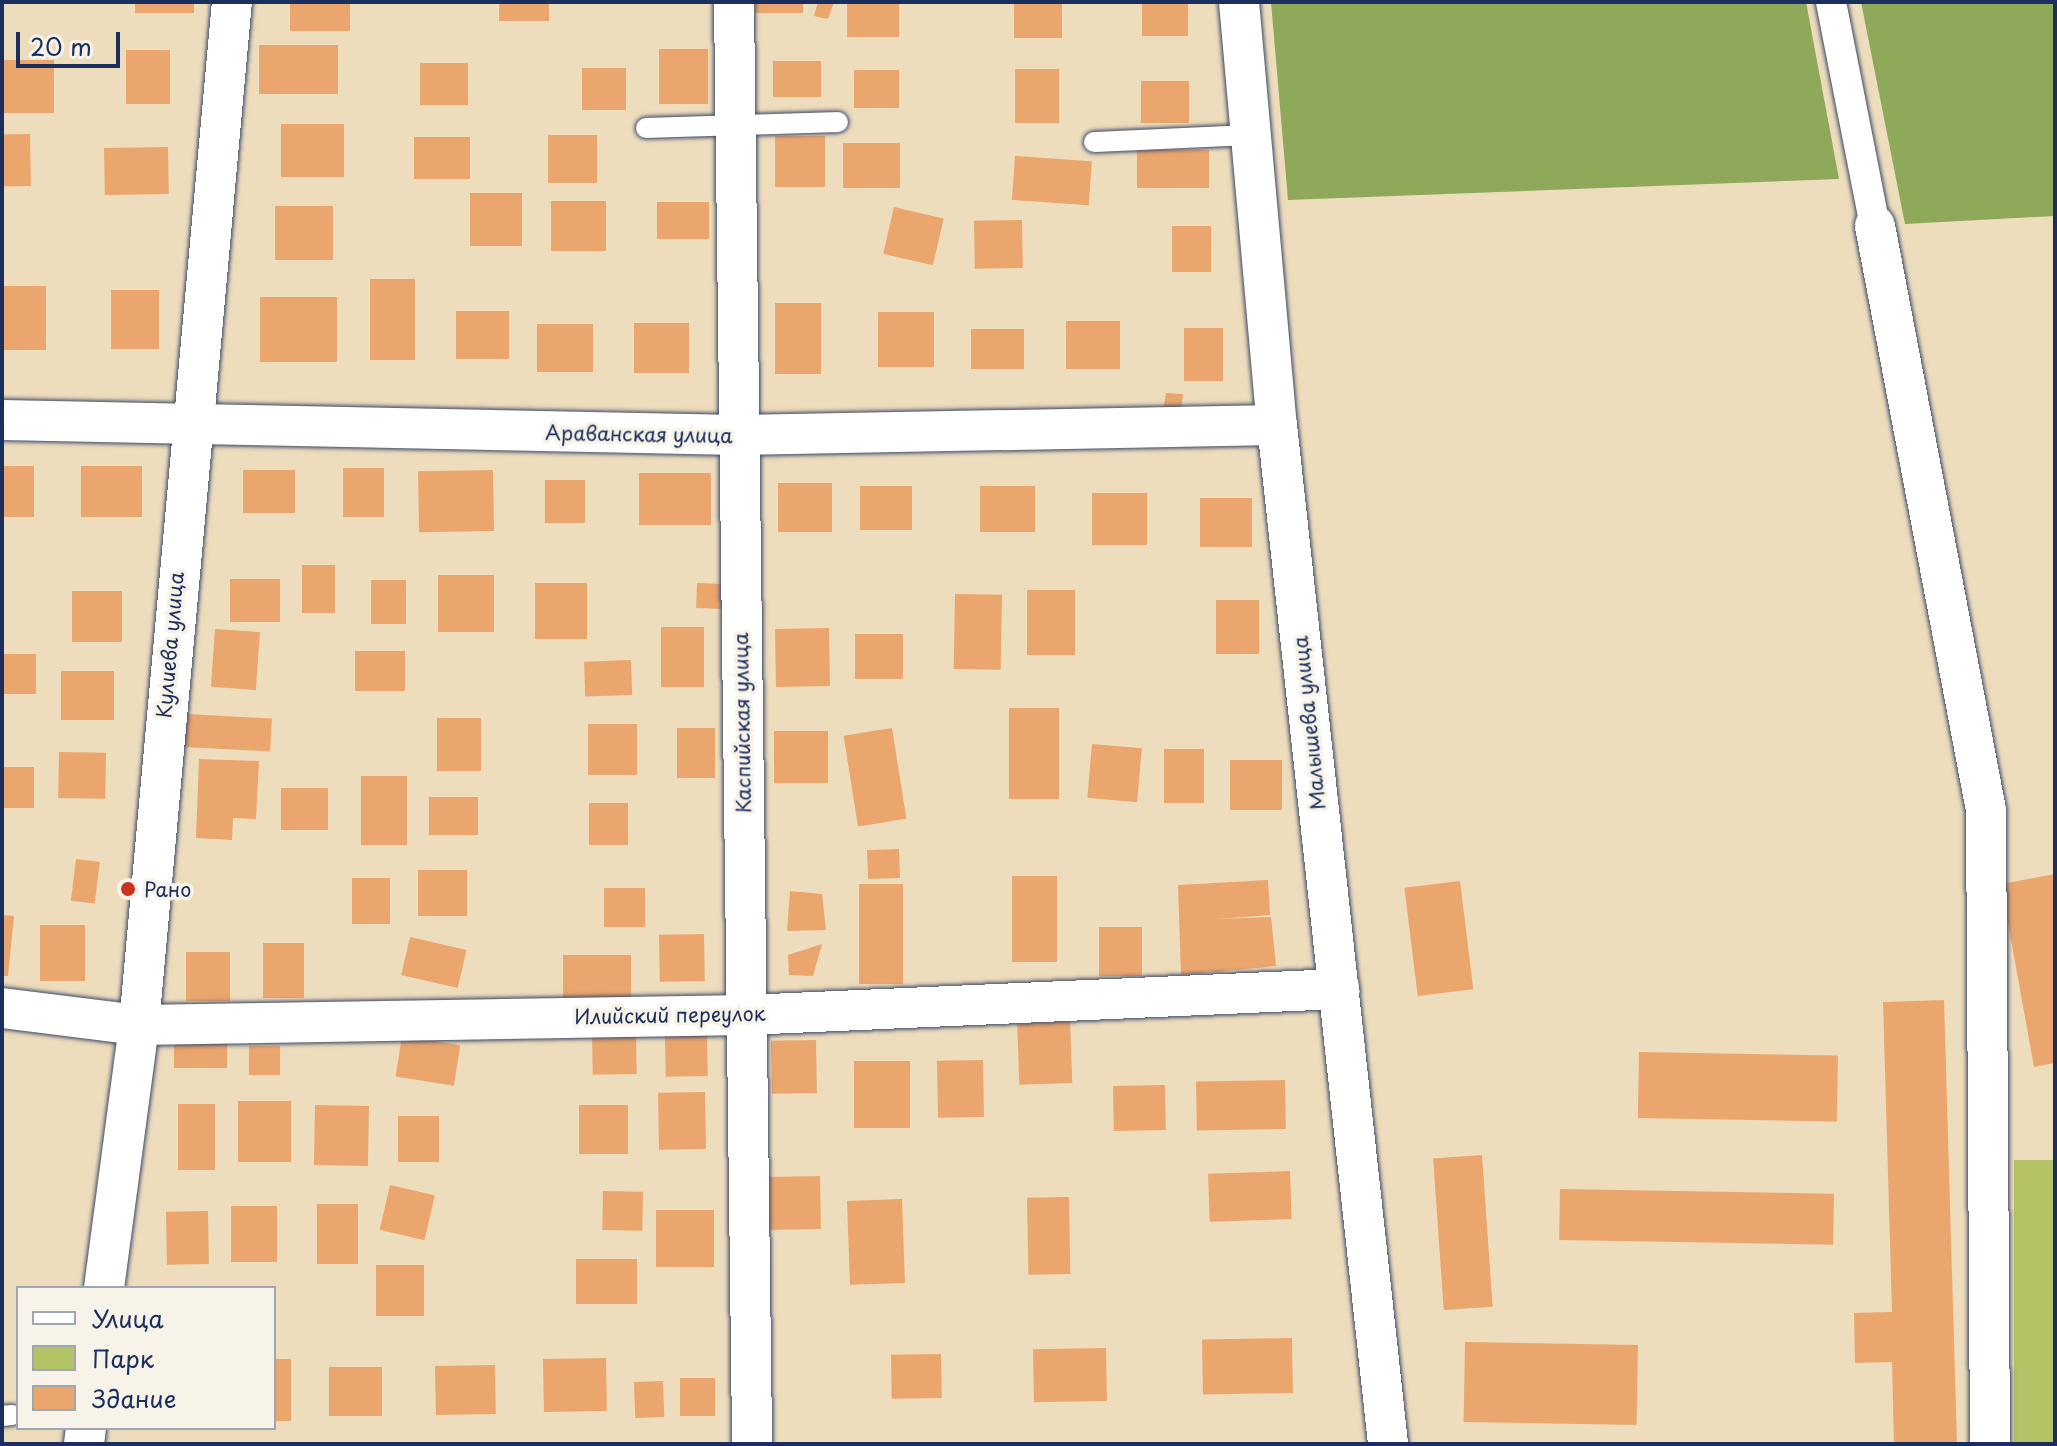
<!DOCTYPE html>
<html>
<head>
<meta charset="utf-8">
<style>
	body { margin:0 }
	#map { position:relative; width:2057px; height:1446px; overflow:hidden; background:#eeddbc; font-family:"Playpen Sans",sans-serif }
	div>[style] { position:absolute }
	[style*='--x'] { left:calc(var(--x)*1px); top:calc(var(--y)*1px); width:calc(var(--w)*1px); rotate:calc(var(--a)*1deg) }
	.green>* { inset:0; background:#b3c365; transform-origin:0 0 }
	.forest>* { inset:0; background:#8ea95a }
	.building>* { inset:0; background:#eba66e; transform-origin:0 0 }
	.roads { filter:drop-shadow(0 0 2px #3b496c) drop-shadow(0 0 2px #3b496c) }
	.service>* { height:20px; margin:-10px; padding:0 10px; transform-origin:10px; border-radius:10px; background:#fff }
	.pedestrian>* { height:30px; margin:-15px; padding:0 15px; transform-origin:15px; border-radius:15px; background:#fff }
	.minor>* { height:40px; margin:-20px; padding:0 20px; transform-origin:20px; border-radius:20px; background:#fff }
	.dots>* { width:22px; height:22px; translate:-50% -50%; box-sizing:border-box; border:4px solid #f7f3e8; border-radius:50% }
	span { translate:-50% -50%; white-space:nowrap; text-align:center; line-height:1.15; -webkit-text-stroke:7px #f7f3e8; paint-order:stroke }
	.street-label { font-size:20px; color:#1b2f5e }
	.poi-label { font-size:20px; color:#1b2f5e }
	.left { translate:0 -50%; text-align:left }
	.frame { position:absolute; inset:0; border:4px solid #1b2f5e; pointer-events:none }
	.legend { position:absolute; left:16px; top:1286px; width:260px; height:144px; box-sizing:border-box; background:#f7f3e8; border:2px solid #9fa5b1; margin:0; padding:10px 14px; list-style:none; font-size:24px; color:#1b2f5e }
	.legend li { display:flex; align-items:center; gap:16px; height:40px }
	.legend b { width:40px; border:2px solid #9fa5b1 }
	.scale { position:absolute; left:16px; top:32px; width:104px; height:36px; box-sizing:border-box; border:4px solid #1b2f5e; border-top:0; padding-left:10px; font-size:24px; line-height:28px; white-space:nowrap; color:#1b2f5e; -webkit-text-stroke:6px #f7f3e8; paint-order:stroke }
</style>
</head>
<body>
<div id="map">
	<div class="green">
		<div style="left:2055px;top:1160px;width:284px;height:41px;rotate:90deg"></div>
	</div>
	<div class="forest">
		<div style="clip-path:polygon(1271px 2px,1806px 2px,1839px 179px,1288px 200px)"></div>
		<div style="clip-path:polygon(1861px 2px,2055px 2px,2055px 216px,1905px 224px)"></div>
	</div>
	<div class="building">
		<div style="left:135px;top:2px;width:59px;height:11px"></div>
		<div style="left:290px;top:2px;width:60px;height:29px"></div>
		<div style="left:499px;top:2px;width:50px;height:19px"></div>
		<div style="left:755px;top:2px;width:48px;height:11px"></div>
		<div style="clip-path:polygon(818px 2px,834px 2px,828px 19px,814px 16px)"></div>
		<div style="left:847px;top:2px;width:52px;height:35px"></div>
		<div style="left:1014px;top:2px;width:48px;height:36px"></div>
		<div style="left:1142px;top:2px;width:46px;height:34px"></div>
		<div style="left:338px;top:45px;width:49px;height:79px;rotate:90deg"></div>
		<div style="left:659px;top:49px;width:49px;height:55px"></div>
		<div style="left:126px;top:50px;width:44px;height:54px"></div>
		<div style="left:2px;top:60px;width:52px;height:53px"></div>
		<div style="left:773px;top:61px;width:48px;height:36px"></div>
		<div style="left:420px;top:63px;width:48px;height:42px"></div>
		<div style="left:582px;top:68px;width:44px;height:42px"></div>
		<div style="left:1015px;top:69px;width:44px;height:54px"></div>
		<div style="left:854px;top:70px;width:45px;height:38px"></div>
		<div style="left:1189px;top:81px;width:42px;height:48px;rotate:90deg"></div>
		<div style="left:281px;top:124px;width:63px;height:53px"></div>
		<div style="left:30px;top:134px;width:52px;height:28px;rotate:89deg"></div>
		<div style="left:548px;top:135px;width:49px;height:48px"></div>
		<div style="left:825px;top:136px;width:51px;height:50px;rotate:90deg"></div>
		<div style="left:414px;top:137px;width:56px;height:42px"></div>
		<div style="left:900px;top:143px;width:45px;height:57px;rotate:90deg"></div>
		<div style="left:168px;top:147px;width:47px;height:64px;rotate:89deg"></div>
		<div style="left:1137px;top:150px;width:72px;height:38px"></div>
		<div style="left:1015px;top:156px;width:77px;height:44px;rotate:4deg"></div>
		<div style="left:470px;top:193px;width:52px;height:53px"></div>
		<div style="left:551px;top:201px;width:55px;height:50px"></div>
		<div style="left:657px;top:202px;width:52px;height:37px"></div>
		<div style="left:275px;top:206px;width:58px;height:54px"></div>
		<div style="left:894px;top:207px;width:51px;height:48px;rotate:13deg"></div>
		<div style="left:1022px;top:220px;width:48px;height:48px;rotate:89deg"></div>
		<div style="left:1172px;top:226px;width:39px;height:46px"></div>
		<div style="left:370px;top:279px;width:45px;height:81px"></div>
		<div style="left:2px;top:286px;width:44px;height:64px"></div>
		<div style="left:159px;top:290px;width:59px;height:48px;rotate:90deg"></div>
		<div style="left:260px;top:297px;width:77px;height:65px"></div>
		<div style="left:775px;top:303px;width:46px;height:71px"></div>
		<div style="left:456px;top:311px;width:53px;height:48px"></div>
		<div style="left:934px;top:312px;width:55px;height:56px;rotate:90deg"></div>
		<div style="left:1120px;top:321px;width:48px;height:54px;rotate:90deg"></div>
		<div style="left:689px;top:323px;width:50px;height:55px;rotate:90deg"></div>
		<div style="left:537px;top:324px;width:56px;height:48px"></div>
		<div style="left:1184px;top:328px;width:39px;height:53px"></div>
		<div style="left:971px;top:329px;width:53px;height:40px"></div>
		<div style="clip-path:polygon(1166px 393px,1183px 394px,1181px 411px,1163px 411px)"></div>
		<div style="left:2px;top:466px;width:32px;height:51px"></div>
		<div style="left:81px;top:466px;width:61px;height:51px"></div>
		<div style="left:343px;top:468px;width:41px;height:49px"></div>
		<div style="left:243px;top:470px;width:52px;height:43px"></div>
		<div style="left:493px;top:470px;width:61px;height:75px;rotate:89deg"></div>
		<div style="left:639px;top:473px;width:72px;height:52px"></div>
		<div style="left:545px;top:480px;width:40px;height:43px"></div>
		<div style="left:778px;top:483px;width:54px;height:49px"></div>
		<div style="left:860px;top:486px;width:52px;height:44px"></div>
		<div style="left:980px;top:486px;width:55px;height:46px"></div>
		<div style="left:1092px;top:493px;width:55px;height:52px"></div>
		<div style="left:1200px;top:498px;width:52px;height:49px"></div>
		<div style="left:302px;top:565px;width:33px;height:48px"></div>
		<div style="left:438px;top:575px;width:56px;height:57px"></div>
		<div style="left:230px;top:579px;width:50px;height:43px"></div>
		<div style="left:371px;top:580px;width:35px;height:44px"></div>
		<div style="left:535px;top:583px;width:52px;height:56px"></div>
		<div style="left:697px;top:583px;width:27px;height:25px;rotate:2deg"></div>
		<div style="left:1027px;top:590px;width:48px;height:65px"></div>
		<div style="left:122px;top:591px;width:51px;height:50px;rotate:90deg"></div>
		<div style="left:955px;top:594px;width:47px;height:75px;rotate:1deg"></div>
		<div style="left:1216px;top:600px;width:43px;height:54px"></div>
		<div style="left:661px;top:627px;width:43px;height:60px"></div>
		<div style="left:829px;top:628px;width:58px;height:54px;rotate:89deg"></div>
		<div style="left:215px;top:629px;width:45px;height:58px;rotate:4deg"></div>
		<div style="left:855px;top:634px;width:48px;height:45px"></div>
		<div style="left:355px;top:651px;width:50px;height:40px"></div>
		<div style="left:2px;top:654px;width:34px;height:40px"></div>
		<div style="left:631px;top:660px;width:35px;height:47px;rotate:88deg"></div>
		<div style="left:61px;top:671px;width:53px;height:49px"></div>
		<div style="left:1009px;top:708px;width:50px;height:91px"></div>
		<div style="left:186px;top:714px;width:86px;height:33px;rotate:3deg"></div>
		<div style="left:437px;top:718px;width:44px;height:53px"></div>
		<div style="left:637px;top:724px;width:51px;height:49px;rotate:90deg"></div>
		<div style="left:677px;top:728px;width:38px;height:50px"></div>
		<div style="left:892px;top:728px;width:92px;height:49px;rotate:81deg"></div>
		<div style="left:774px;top:731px;width:54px;height:52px"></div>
		<div style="left:1092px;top:744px;width:50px;height:54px;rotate:5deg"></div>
		<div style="left:1164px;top:749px;width:40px;height:54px"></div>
		<div style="left:59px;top:752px;width:47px;height:46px;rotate:1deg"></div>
		<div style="clip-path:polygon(199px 759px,259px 761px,256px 819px,233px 818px,232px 840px,196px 838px)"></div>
		<div style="left:1230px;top:760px;width:52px;height:50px"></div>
		<div style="left:2px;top:767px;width:32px;height:41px"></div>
		<div style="left:361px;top:776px;width:46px;height:69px"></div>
		<div style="left:281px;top:788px;width:47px;height:42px"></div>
		<div style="left:429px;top:797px;width:49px;height:38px"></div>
		<div style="left:589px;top:803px;width:39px;height:42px"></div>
		<div style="left:899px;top:849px;width:29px;height:32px;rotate:88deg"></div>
		<div style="left:76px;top:859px;width:24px;height:42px;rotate:7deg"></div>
		<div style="left:418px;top:870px;width:49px;height:46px"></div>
		<div style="clip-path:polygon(2055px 874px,2055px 1063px,2034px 1067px,2001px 884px)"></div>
		<div style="left:1057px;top:876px;width:86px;height:45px;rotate:90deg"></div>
		<div style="left:352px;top:878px;width:38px;height:46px"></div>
		<div style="clip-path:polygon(1268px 880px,1270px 915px,1217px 919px,1271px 917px,1276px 966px,1181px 975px,1178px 885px)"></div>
		<div style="left:1460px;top:881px;width:109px;height:56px;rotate:83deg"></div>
		<div style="left:903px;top:884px;width:100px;height:44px;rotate:90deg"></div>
		<div style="left:604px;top:888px;width:41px;height:39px"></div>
		<div style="clip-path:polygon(790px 891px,822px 894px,826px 930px,787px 931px)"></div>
		<div style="clip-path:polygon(2px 915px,14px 916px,8px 976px,2px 976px)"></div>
		<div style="left:40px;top:925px;width:45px;height:56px"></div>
		<div style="left:1099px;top:927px;width:43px;height:49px"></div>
		<div style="left:704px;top:934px;width:47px;height:45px;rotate:89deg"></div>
		<div style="left:410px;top:937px;width:58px;height:39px;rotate:13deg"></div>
		<div style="left:263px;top:943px;width:41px;height:55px"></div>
		<div style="clip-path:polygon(822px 944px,813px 976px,789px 975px,788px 955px)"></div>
		<div style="left:230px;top:952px;width:49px;height:44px;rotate:90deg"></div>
		<div style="left:631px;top:955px;width:48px;height:68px;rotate:90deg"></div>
		<div style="clip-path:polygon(1944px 1000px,1957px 1444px,1894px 1444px,1892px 1362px,1855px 1363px,1854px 1313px,1892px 1312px,1883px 1002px)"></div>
		<div style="left:1070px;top:1018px;width:65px;height:53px;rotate:88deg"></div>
		<div style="left:636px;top:1033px;width:41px;height:44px;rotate:89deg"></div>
		<div style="left:707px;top:1034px;width:42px;height:42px;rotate:89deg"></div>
		<div style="left:402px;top:1036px;width:59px;height:41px;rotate:9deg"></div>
		<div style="left:816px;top:1040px;width:53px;height:45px;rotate:89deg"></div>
		<div style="left:174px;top:1042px;width:53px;height:26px"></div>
		<div style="left:249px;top:1046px;width:31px;height:29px"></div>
		<div style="left:1639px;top:1052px;width:199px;height:66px;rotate:1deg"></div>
		<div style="left:983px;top:1060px;width:57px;height:46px;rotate:89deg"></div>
		<div style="left:854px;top:1061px;width:56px;height:67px"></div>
		<div style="left:1285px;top:1080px;width:49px;height:89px;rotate:89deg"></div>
		<div style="left:1165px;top:1085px;width:45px;height:52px;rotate:89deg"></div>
		<div style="left:705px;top:1092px;width:57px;height:47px;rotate:89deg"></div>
		<div style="left:238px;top:1101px;width:53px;height:61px"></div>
		<div style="left:178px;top:1104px;width:37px;height:66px"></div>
		<div style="left:315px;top:1105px;width:54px;height:60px;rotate:1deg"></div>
		<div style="left:579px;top:1105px;width:49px;height:49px"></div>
		<div style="left:439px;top:1116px;width:46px;height:41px;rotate:90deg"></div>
		<div style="left:1482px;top:1155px;width:152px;height:49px;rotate:86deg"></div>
		<div style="left:1290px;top:1171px;width:48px;height:82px;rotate:88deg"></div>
		<div style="left:820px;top:1176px;width:53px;height:53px;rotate:89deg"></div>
		<div style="left:390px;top:1185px;width:46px;height:46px;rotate:13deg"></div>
		<div style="left:1560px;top:1189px;width:274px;height:51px;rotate:1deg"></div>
		<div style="left:603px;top:1191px;width:40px;height:39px;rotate:1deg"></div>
		<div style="left:1069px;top:1197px;width:77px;height:42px;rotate:89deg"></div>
		<div style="left:902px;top:1199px;width:84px;height:55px;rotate:88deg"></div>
		<div style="left:317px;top:1204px;width:41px;height:60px"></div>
		<div style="left:277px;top:1206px;width:56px;height:46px;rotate:90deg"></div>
		<div style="left:656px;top:1210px;width:58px;height:57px"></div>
		<div style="left:208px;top:1211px;width:53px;height:42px;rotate:89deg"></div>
		<div style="left:576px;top:1259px;width:61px;height:45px"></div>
		<div style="left:424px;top:1265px;width:51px;height:48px;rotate:90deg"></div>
		<div style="left:1292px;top:1338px;width:55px;height:90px;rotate:89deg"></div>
		<div style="left:1465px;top:1342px;width:173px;height:80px;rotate:1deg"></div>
		<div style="left:1106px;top:1348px;width:53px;height:73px;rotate:89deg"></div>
		<div style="left:941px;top:1354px;width:44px;height:50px;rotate:89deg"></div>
		<div style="left:606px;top:1358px;width:53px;height:63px;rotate:89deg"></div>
		<div style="left:274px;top:1359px;width:17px;height:62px"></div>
		<div style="left:495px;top:1365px;width:49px;height:60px;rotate:89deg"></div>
		<div style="left:329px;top:1367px;width:53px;height:49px"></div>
		<div style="left:680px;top:1378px;width:35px;height:38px"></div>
		<div style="left:663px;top:1381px;width:36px;height:29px;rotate:88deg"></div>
	</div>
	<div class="roads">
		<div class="service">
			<div style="--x:646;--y:128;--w:192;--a:-1.8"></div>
			<div style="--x:1094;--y:142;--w:157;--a:-2.6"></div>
			<div style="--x:2;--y:1416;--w:10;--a:-6"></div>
		</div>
		<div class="pedestrian">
			<div style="--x:1831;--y:2;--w:228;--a:78.9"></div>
		</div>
		<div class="minor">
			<div style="--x:734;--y:2;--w:1442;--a:89.28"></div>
			<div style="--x:1239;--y:2;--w:425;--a:84.9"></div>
			<div style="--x:1277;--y:425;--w:1025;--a:83.78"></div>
			<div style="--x:1875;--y:226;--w:594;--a:79.24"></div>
			<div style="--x:1986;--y:810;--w:634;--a:89.64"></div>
			<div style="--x:2;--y:420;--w:736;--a:1.17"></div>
			<div style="--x:738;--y:435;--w:539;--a:-1.06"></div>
			<div style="--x:2;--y:1008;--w:138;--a:7.1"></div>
			<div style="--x:139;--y:1025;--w:607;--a:-0.94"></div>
			<div style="--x:746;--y:1015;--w:594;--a:-2.51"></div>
			<div style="--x:104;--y:1288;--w:265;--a:-82.4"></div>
			<div style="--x:139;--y:1025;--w:1027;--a:-84.81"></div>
			<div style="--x:84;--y:1444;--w:16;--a:-83"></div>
		</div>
	</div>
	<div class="dots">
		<div style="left:128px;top:889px;background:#c8321e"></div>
	</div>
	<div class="street-label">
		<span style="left:639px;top:434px;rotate:1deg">Араванская улица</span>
		<span style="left:170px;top:645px;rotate:-85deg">Кулиева улица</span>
		<span style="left:742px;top:723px;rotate:-91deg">Каспийская улица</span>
		<span style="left:1309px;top:723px;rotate:-96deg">Малышева улица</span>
		<span style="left:670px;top:1015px;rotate:-1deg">Илийский переулок</span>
	</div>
	<div class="poi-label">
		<span class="left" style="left:144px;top:889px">Рано</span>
	</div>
	<div class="frame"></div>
	<ul class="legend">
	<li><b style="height:10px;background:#fff"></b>Улица</li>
	<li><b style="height:22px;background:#b3c365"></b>Парк</li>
	<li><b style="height:22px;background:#eba66e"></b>Здание</li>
	</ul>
	<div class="scale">20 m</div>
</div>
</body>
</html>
